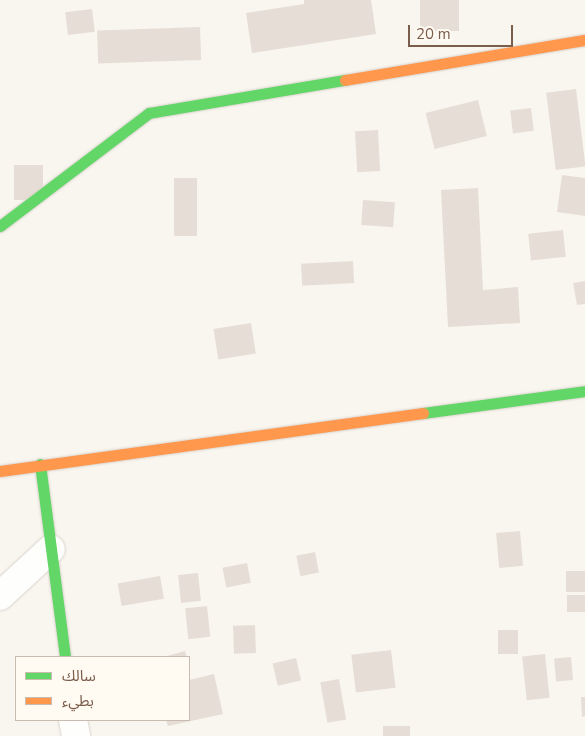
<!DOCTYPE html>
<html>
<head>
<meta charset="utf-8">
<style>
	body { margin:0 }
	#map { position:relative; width:585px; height:736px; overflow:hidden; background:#f9f6ef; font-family:"Nunito Sans","Noto Sans Arabic",sans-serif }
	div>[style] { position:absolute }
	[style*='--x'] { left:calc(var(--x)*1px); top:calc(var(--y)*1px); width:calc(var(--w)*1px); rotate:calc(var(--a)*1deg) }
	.building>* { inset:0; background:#e6ded6; transform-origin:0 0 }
	.roads { filter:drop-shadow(0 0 1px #d9d3cd) drop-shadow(0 0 1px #d9d3cd) }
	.street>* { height:28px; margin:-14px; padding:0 14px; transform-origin:14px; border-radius:14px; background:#fefefd }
	.fast>* { height:11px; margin:-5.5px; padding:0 5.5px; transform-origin:5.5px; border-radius:5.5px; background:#63d668 }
	.slow>* { height:11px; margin:-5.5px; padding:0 5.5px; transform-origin:5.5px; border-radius:5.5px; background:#ff974d }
	span { translate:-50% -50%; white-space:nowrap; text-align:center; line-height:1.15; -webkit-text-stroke:5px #fffaf2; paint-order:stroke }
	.legend { position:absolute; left:15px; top:656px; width:175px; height:65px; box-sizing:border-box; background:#fffaf2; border:1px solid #cabbb0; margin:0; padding:6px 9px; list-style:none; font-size:15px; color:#7b5d4c }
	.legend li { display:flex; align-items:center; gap:10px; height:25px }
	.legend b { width:25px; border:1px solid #cabbb0 }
	.scale { position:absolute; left:408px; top:25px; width:105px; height:22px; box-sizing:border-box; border:2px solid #7b5d4c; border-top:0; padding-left:6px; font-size:15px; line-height:18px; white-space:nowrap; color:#7b5d4c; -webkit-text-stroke:4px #fffaf2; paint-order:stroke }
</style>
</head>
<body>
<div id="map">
	<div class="building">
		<div style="clip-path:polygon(304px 0,371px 0,376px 34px,252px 53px,246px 13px,304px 4px)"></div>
		<div style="left:420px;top:0;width:39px;height:31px"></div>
		<div style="left:92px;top:9px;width:23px;height:27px;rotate:83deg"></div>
		<div style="left:200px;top:27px;width:33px;height:103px;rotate:88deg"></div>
		<div style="left:576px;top:89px;width:78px;height:30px;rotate:83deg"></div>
		<div style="left:478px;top:100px;width:37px;height:54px;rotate:76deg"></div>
		<div style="left:531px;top:108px;width:23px;height:21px;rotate:83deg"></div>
		<div style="left:378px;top:130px;width:41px;height:23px;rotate:87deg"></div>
		<div style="left:14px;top:165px;width:29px;height:35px"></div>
		<div style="clip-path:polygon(562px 175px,585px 178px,585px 216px,557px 212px)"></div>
		<div style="left:174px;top:178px;width:23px;height:58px"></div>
		<div style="clip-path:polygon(478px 188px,483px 290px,518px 287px,520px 323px,448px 327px,441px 190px)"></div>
		<div style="left:363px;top:200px;width:32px;height:25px;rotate:4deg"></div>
		<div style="left:563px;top:230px;width:27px;height:35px;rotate:84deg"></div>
		<div style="left:353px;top:261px;width:22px;height:52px;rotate:87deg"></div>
		<div style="clip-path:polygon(585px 281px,585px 304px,577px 305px,573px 283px)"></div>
		<div style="left:251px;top:323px;width:31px;height:38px;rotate:81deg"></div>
		<div style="left:520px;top:531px;width:35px;height:24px;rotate:85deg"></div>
		<div style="left:315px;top:552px;width:21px;height:19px;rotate:79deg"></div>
		<div style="left:247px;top:563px;width:20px;height:25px;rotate:79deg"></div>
		<div style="left:566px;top:571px;width:19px;height:21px"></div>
		<div style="left:198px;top:573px;width:28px;height:20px;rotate:84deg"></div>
		<div style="left:160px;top:576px;width:23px;height:43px;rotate:80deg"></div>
		<div style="left:585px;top:595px;width:17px;height:18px;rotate:90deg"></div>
		<div style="left:207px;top:606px;width:31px;height:22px;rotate:84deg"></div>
		<div style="left:255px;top:625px;width:28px;height:22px;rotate:88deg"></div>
		<div style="left:498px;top:630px;width:20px;height:24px"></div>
		<div style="left:391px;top:650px;width:38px;height:40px;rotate:83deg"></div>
		<div style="clip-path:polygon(185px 651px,187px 657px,163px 657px)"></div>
		<div style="left:545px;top:654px;width:44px;height:23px;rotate:84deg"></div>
		<div style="left:571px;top:657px;width:23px;height:17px;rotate:85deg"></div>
		<div style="left:296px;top:658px;width:23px;height:24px;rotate:77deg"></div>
		<div style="clip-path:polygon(214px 674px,223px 714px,168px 726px,166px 720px,189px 720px,189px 680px)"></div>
		<div style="left:339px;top:679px;width:41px;height:19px;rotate:80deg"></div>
		<div style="clip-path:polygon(581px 697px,585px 697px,585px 716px,582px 717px)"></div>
		<div style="left:383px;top:726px;width:27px;height:10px"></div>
	</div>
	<div class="roads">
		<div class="street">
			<div style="--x:0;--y:596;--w:69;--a:-42.7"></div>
			<div style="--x:73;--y:720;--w:16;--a:79"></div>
		</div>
		<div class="fast">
			<div style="--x:0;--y:226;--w:187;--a:-37.2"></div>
			<div style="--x:149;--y:113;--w:199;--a:-9.6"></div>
			<div style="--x:423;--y:413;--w:163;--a:-7.7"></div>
			<div style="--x:40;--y:464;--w:195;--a:82.6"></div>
		</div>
		<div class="slow">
			<div style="--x:345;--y:80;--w:243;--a:-9.5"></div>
			<div style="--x:0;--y:471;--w:427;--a:-7.8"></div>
		</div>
	</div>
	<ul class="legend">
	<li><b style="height:6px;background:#63d668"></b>سالك</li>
	<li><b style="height:6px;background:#ff974d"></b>بطيء</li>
	</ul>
	<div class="scale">20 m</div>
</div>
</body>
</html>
